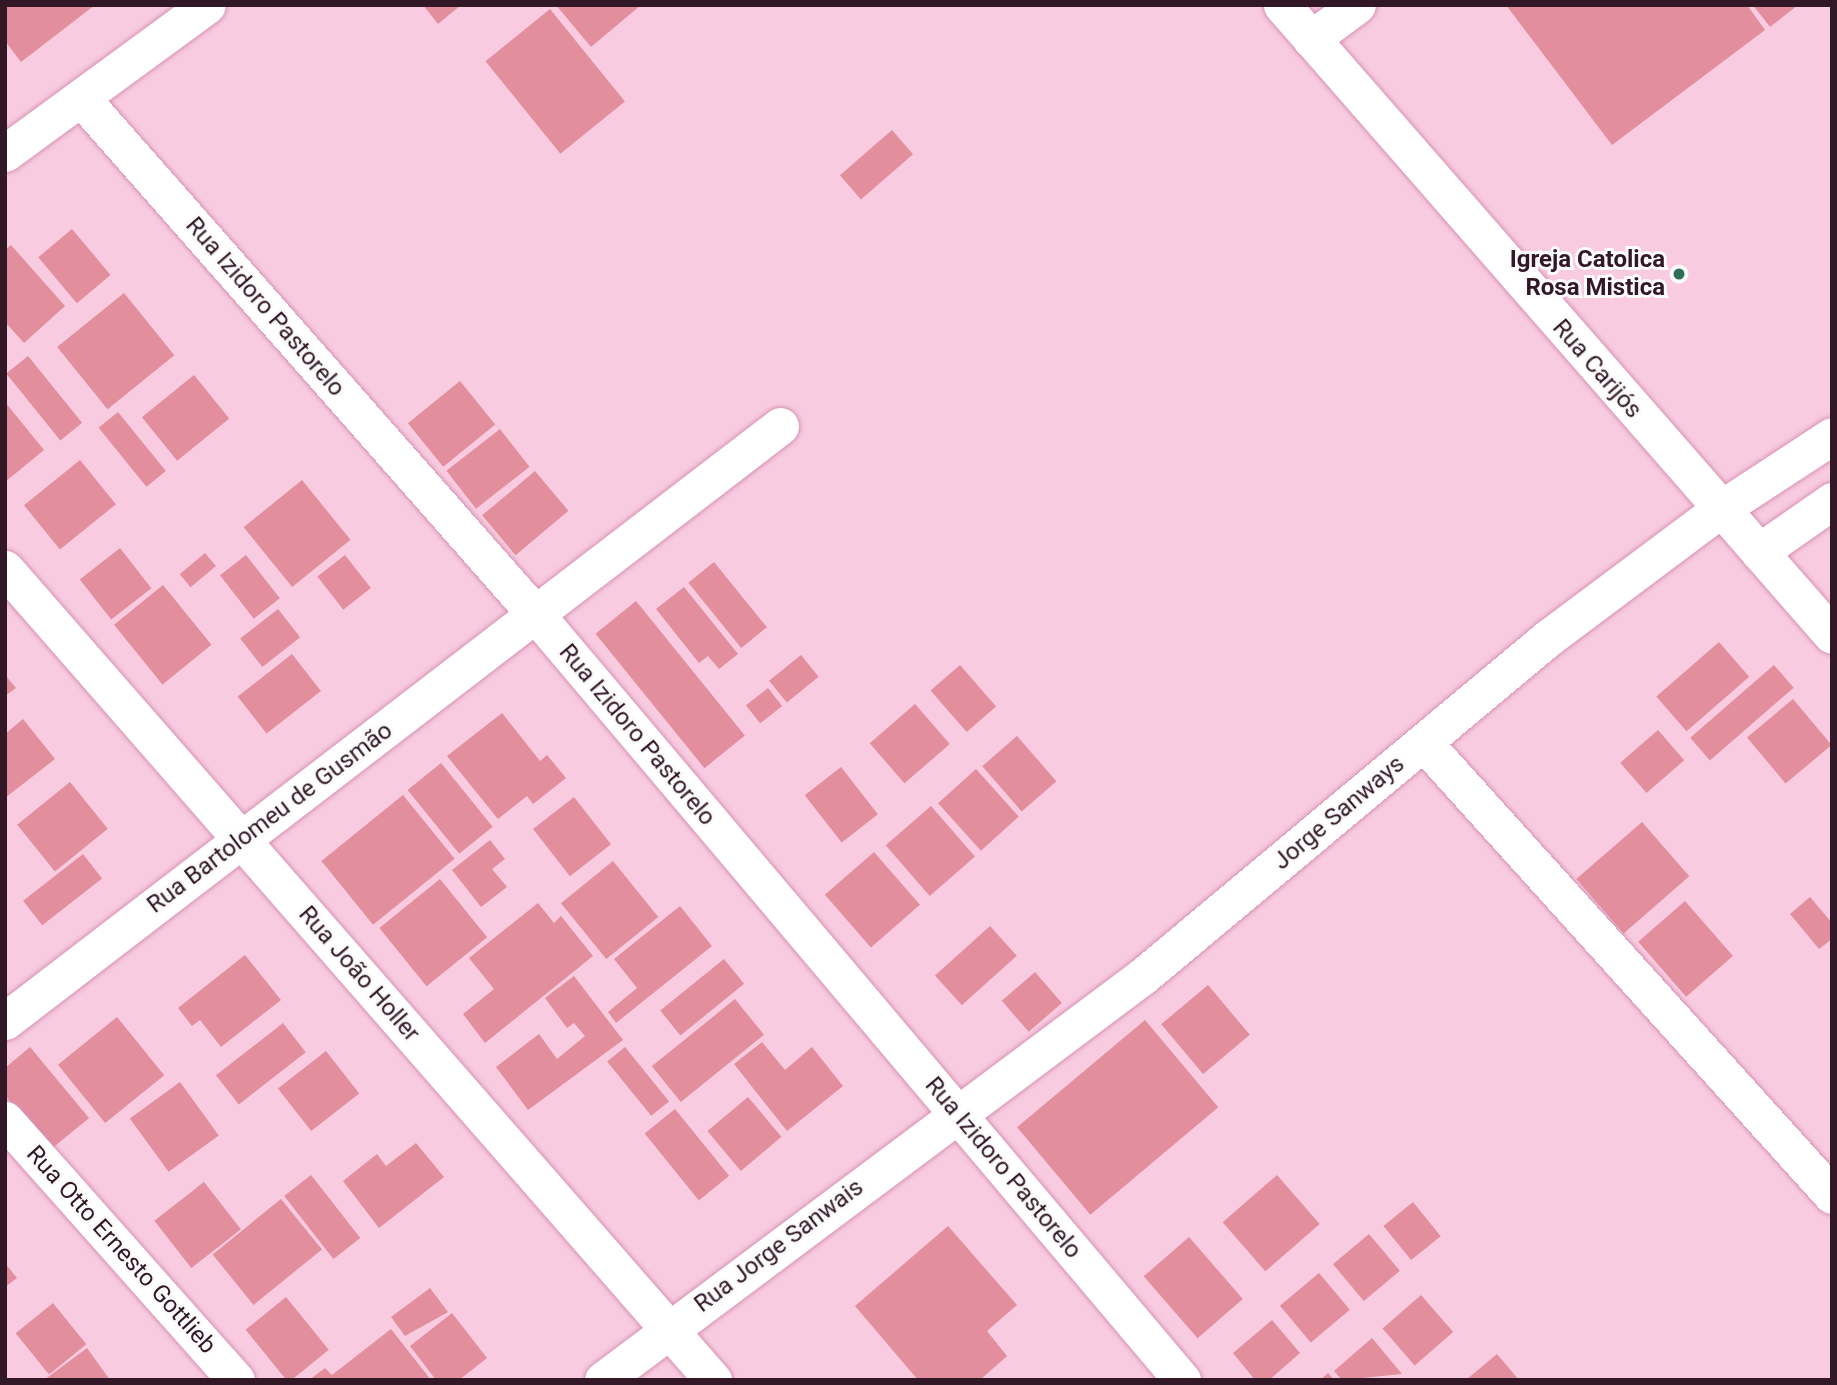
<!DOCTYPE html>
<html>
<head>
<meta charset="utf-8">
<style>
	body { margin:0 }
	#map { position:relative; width:1837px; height:1385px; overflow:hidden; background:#f8cbe0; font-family:Roboto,sans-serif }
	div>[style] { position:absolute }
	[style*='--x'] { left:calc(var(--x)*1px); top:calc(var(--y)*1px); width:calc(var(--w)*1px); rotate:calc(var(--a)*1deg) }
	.building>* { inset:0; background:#e28e9d; transform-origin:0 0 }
	.roads { filter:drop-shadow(0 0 2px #d892b5) drop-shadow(0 0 2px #d892b5) }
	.minor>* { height:37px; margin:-18.5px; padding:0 18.5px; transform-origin:18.5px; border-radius:18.5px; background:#fff }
	.dots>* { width:19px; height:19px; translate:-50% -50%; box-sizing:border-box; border:4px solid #fbfbfb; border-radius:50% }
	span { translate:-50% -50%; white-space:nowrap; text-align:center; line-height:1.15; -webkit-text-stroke:6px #fbfbfb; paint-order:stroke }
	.poi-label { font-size:24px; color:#321826; font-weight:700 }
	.right { translate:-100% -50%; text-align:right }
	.street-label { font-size:24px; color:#321826 }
	.frame { position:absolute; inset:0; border:7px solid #321826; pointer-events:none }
</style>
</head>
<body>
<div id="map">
	<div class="building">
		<div style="clip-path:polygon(5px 5px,95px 5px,21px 62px,5px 41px)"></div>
		<div style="clip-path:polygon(423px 5px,461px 5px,438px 24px)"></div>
		<div style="clip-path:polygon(556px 5px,641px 5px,591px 47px)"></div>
		<div style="clip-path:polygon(1506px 5px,1747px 5px,1765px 30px,1612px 145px)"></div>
		<div style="clip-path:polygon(1753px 5px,1798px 5px,1770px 27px)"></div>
		<div style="left:550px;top:9px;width:119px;height:83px;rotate:51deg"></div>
		<div style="left:892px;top:130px;width:32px;height:69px;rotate:49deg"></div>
		<div style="left:72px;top:229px;width:60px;height:44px;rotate:50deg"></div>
		<div style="clip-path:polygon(11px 245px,65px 306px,24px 343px,5px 322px,5px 250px)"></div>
		<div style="left:124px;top:293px;width:80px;height:86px;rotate:51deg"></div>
		<div style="left:28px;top:356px;width:86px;height:28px;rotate:51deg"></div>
		<div style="left:194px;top:375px;width:56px;height:67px;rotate:51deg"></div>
		<div style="left:460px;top:381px;width:56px;height:67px;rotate:51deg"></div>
		<div style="clip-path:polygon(5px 402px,44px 450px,5px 482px)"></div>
		<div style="left:118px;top:412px;width:76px;height:25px;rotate:51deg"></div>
		<div style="left:500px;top:429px;width:48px;height:68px;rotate:52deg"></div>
		<div style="left:80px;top:460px;width:57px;height:72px;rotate:51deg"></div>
		<div style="left:535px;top:471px;width:52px;height:69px;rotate:50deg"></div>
		<div style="left:302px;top:480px;width:77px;height:75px;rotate:51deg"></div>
		<div style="left:120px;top:548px;width:51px;height:51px;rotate:52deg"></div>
		<div style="left:205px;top:553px;width:17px;height:33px;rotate:50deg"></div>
		<div style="left:246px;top:555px;width:55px;height:33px;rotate:52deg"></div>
		<div style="left:345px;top:555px;width:42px;height:35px;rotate:52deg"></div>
		<div style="left:714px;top:562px;width:84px;height:33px;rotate:51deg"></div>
		<div style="left:163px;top:585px;width:77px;height:63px;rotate:51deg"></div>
		<div style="clip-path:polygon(684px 587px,738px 654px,719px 669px,708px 656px,699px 663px,656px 609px)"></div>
		<div style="left:636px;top:601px;width:173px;height:52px;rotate:51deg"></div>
		<div style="left:278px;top:609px;width:36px;height:48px;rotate:52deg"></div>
		<div style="left:1719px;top:642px;width:46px;height:83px;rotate:49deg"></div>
		<div style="left:292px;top:654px;width:47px;height:69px;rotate:52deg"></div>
		<div style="left:801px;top:655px;width:28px;height:41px;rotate:51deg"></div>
		<div style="left:960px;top:665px;width:55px;height:39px;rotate:49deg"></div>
		<div style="left:1774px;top:665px;width:30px;height:111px;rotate:49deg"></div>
		<div style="clip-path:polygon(5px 675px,16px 688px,5px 696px)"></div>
		<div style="left:768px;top:688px;width:23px;height:28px;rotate:52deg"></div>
		<div style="left:1793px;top:699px;width:60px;height:60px;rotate:50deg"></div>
		<div style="left:915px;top:704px;width:53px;height:60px;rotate:49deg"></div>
		<div style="clip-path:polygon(502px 713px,540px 761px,547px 755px,566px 778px,533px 804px,527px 796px,498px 819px,447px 756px)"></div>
		<div style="clip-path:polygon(23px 719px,55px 759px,5px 798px,5px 734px)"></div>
		<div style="left:1658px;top:730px;width:40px;height:50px;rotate:49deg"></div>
		<div style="left:1017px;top:736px;width:60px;height:46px;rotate:49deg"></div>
		<div style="left:441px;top:763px;width:82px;height:43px;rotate:51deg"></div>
		<div style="left:841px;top:767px;width:60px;height:46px;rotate:52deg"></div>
		<div style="left:976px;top:769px;width:64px;height:51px;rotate:48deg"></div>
		<div style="left:70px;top:782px;width:60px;height:68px;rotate:51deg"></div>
		<div style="left:403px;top:795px;width:82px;height:105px;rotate:51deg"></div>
		<div style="left:574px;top:797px;width:60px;height:52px;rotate:52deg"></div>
		<div style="left:931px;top:806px;width:67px;height:60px;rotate:49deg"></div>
		<div style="left:1642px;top:822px;width:72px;height:87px;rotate:49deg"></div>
		<div style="clip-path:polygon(490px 840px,505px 859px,492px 869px,507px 887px,481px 907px,452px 870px)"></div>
		<div style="left:874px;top:852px;width:70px;height:65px;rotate:49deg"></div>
		<div style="left:83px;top:854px;width:31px;height:76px;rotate:52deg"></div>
		<div style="left:613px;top:861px;width:72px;height:67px;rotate:51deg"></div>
		<div style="left:440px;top:879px;width:75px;height:78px;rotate:51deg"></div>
		<div style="clip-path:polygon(1810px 897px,1832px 923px,1832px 939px,1819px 949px,1790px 914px)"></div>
		<div style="left:1685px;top:901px;width:73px;height:62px;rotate:49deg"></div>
		<div style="clip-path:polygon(538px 903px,554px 923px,561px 916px,593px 956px,485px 1043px,463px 1014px,494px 989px,469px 958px)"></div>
		<div style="clip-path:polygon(680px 906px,712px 946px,616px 1023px,608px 1012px,637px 988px,614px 959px)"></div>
		<div style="left:990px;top:926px;width:40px;height:74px;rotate:48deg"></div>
		<div style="clip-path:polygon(245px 955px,281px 1000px,221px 1047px,200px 1020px,192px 1026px,178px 1008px)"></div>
		<div style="left:724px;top:959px;width:32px;height:82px;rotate:51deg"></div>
		<div style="left:1035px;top:972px;width:41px;height:44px;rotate:49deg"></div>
		<div style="clip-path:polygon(574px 976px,623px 1040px,528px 1110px,496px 1067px,539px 1034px,557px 1059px,585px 1036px,574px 1023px,567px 1028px,545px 998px)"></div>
		<div style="left:1208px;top:985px;width:65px;height:61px;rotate:50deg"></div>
		<div style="left:735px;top:999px;width:46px;height:107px;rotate:51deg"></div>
		<div style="left:117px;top:1017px;width:75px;height:76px;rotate:51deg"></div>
		<div style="left:1145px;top:1020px;width:114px;height:167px;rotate:50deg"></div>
		<div style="left:283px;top:1023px;width:37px;height:85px;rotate:52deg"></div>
		<div style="clip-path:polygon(762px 1042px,785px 1070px,812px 1047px,843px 1086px,787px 1131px,734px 1064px)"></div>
		<div style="clip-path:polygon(30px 1047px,89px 1118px,50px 1150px,5px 1095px,5px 1068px)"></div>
		<div style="left:625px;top:1047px;width:70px;height:23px;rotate:51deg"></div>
		<div style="left:326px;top:1051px;width:54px;height:61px;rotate:52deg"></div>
		<div style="left:180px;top:1082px;width:66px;height:62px;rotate:54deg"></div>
		<div style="left:748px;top:1097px;width:52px;height:53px;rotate:50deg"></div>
		<div style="left:675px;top:1109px;width:86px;height:39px;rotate:51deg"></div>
		<div style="clip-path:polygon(416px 1143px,444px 1177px,379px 1228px,343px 1181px,377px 1154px,386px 1166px)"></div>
		<div style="left:311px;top:1175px;width:80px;height:34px;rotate:52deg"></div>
		<div style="left:1277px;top:1175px;width:65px;height:72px;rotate:49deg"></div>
		<div style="left:204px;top:1182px;width:60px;height:63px;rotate:52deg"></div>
		<div style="left:281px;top:1199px;width:65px;height:88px;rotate:51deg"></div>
		<div style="left:1413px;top:1202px;width:44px;height:38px;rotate:51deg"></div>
		<div style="clip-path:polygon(948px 1226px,1017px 1305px,987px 1331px,1007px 1356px,980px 1380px,918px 1380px,855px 1306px)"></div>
		<div style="left:1369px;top:1234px;width:48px;height:47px;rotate:50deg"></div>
		<div style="left:1189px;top:1237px;width:82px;height:60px;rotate:49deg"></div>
		<div style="clip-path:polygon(5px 1263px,17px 1278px,5px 1287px)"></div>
		<div style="left:1319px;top:1273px;width:48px;height:51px;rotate:50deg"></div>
		<div style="clip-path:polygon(430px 1288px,448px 1312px,405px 1336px,391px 1317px)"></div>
		<div style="left:1421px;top:1295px;width:49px;height:51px;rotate:49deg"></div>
		<div style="left:286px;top:1297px;width:68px;height:52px;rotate:51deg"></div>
		<div style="left:53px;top:1303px;width:53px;height:48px;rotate:51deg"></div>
		<div style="clip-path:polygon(452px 1313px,487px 1358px,459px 1380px,436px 1380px,410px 1346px)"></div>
		<div style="clip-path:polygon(1272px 1320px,1300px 1353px,1269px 1380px,1255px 1380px,1233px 1353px)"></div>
		<div style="clip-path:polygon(391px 1329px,431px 1380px,309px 1380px,325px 1368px,332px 1375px)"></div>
		<div style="clip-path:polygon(1372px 1338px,1402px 1374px,1342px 1380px,1334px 1371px)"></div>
		<div style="clip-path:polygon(87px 1348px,110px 1380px,44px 1380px)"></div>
		<div style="clip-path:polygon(1497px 1354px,1519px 1380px,1466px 1380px)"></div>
		<div style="clip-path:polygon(1328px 1373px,1334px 1380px,1320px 1380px)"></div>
	</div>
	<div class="roads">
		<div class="minor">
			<div style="--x:1282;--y:5;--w:836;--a:48.88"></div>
			<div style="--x:1311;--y:39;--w:57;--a:-36.5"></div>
			<div style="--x:82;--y:99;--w:689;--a:48.65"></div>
			<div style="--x:537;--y:616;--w:1000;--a:49.83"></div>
			<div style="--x:5;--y:153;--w:250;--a:-36.2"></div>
			<div style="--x:1759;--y:552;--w:89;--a:-34.9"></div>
			<div style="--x:5;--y:569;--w:1077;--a:48.88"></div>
			<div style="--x:1424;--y:743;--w:609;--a:47.93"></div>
			<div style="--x:5;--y:1021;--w:977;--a:-37.51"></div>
			<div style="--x:5;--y:1120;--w:348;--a:48.4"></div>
			<div style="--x:603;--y:1380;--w:674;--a:-36.8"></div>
			<div style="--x:1143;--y:976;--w:528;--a:-39.85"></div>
			<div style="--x:1548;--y:638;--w:214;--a:-36.8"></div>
			<div style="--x:1719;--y:510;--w:135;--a:-33.2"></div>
		</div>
	</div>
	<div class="dots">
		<div style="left:1679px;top:274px;background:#316e59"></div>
	</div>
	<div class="poi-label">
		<span class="right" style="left:1665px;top:274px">Igreja Catolica<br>Rosa Mistica</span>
	</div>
	<div class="street-label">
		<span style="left:265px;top:307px;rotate:49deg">Rua Izidoro Pastorelo</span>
		<span style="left:1597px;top:369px;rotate:49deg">Rua Carijós</span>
		<span style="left:637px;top:735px;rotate:50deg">Rua Izidoro Pastorelo</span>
		<span style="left:1339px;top:813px;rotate:-40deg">Jorge Sanways</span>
		<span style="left:270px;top:818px;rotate:-37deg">Rua Bartolomeu de Gusmão</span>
		<span style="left:359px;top:974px;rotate:49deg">Rua João Holler</span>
		<span style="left:1003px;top:1168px;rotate:50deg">Rua Izidoro Pastorelo</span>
		<span style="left:779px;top:1246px;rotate:-37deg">Rua Jorge Sanwais</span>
		<span style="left:121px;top:1250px;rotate:48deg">Rua Otto Ernesto Gottlieb</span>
	</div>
	<div class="frame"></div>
</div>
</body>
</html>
